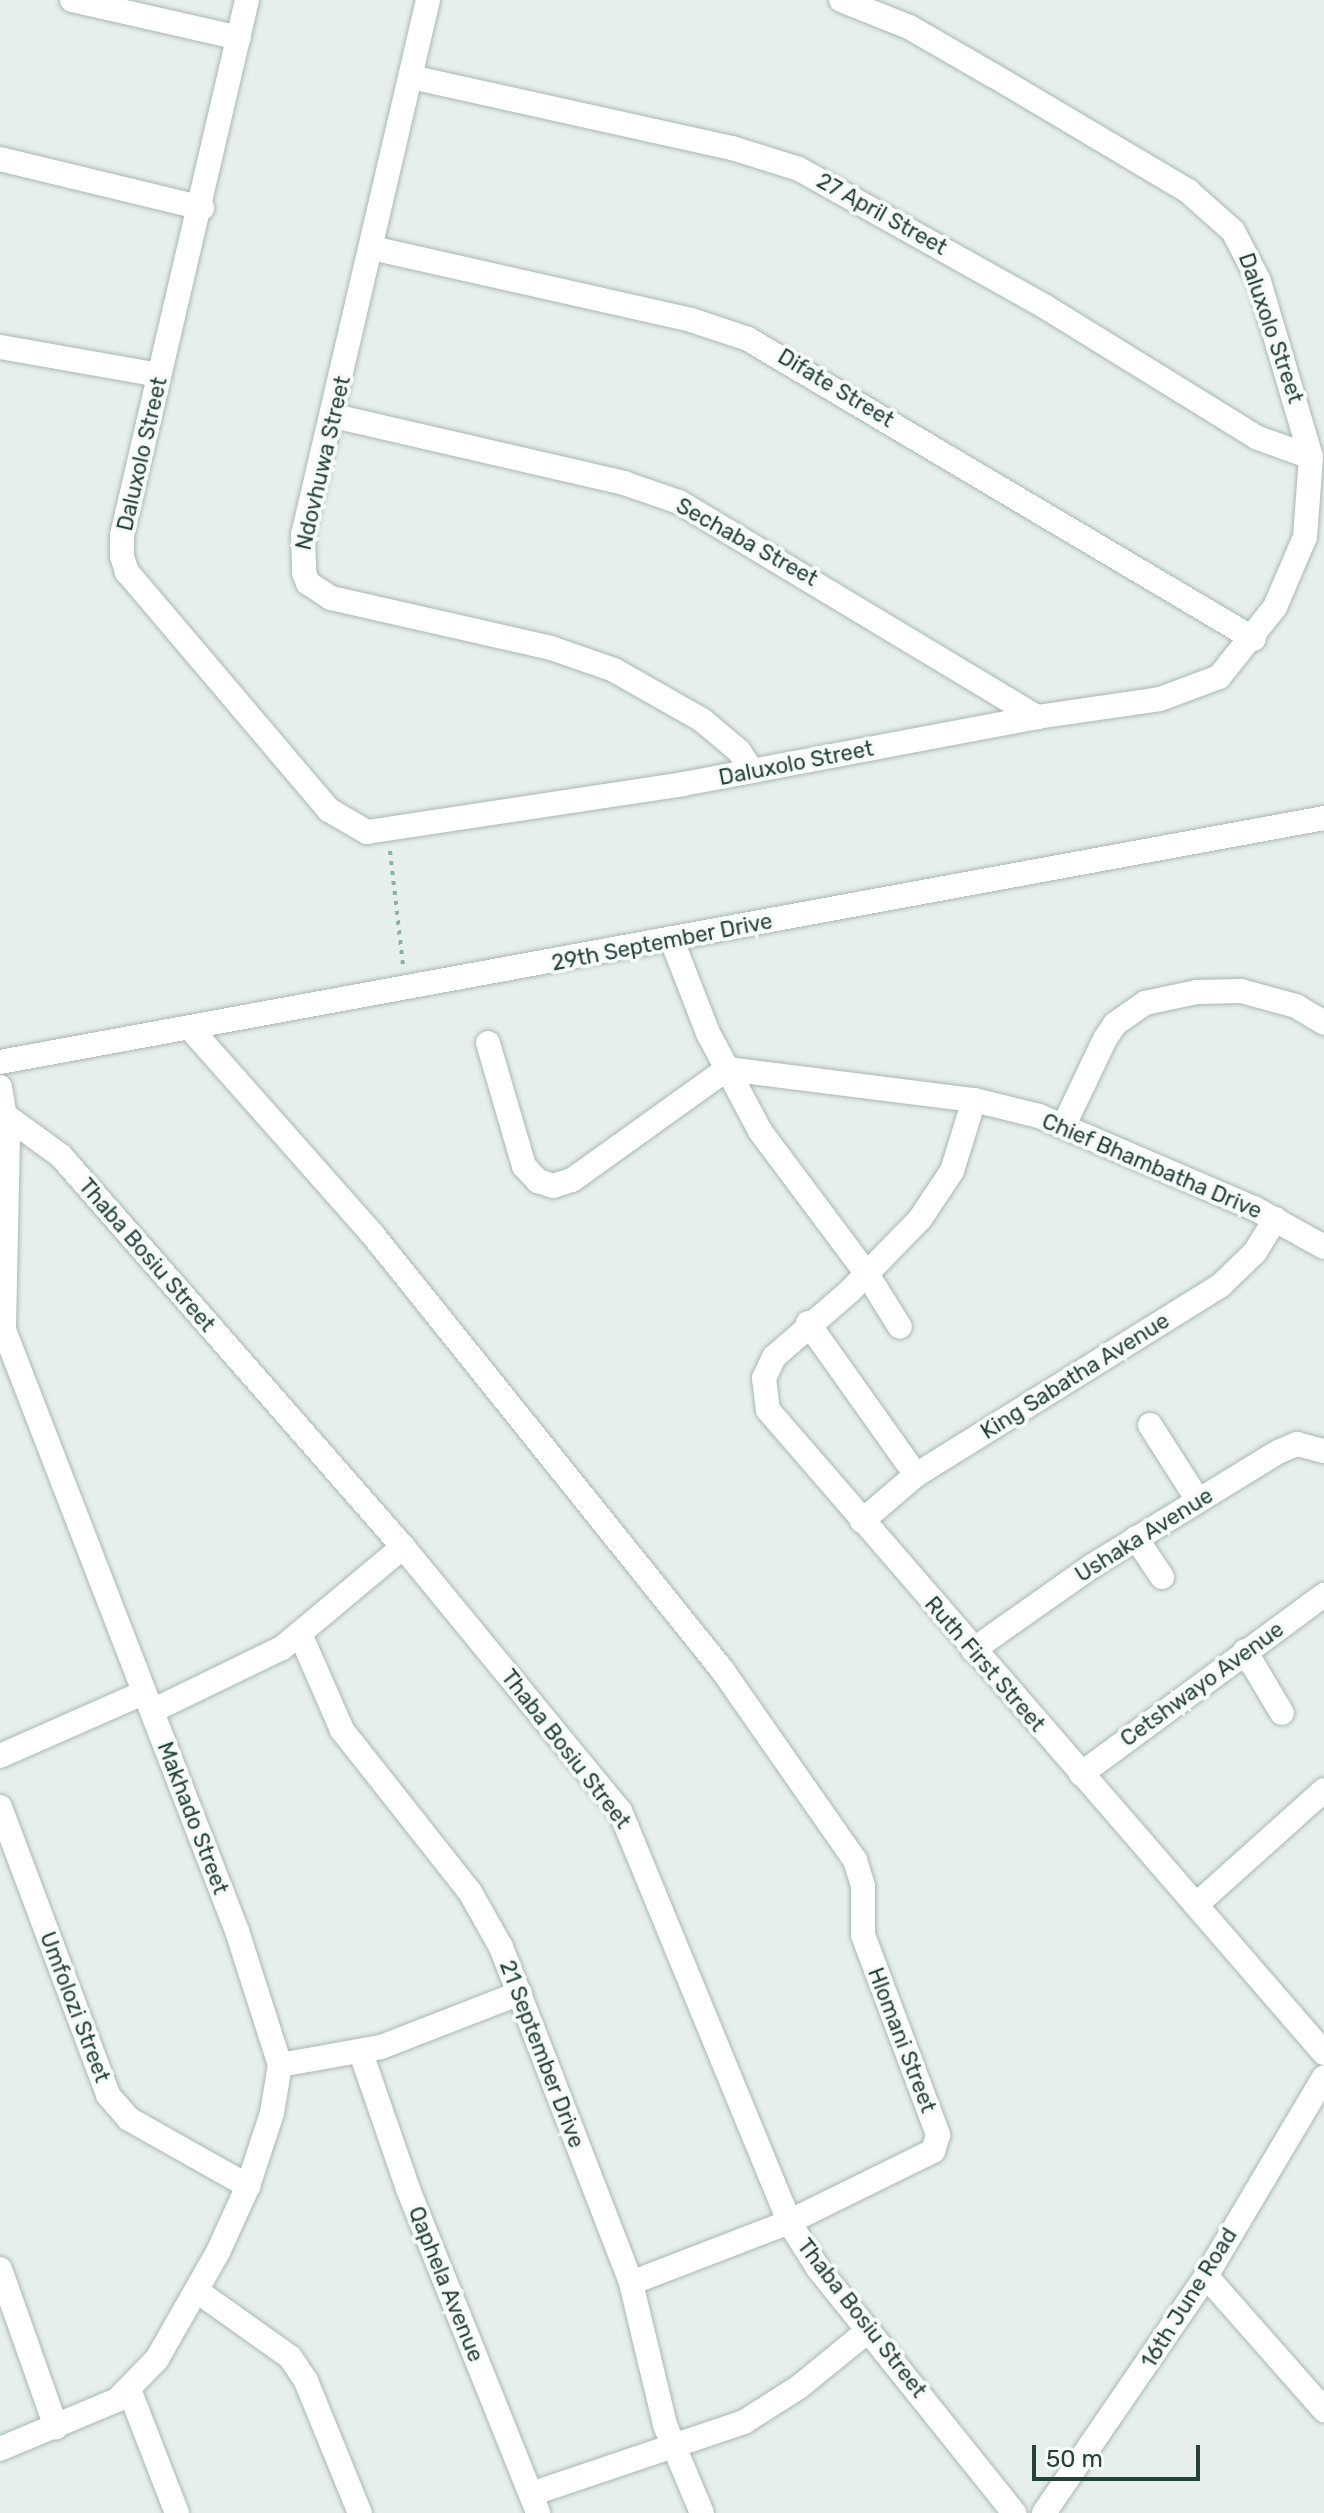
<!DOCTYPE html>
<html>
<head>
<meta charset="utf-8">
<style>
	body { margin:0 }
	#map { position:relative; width:1324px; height:2513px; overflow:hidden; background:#e6efeb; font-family:Rubik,sans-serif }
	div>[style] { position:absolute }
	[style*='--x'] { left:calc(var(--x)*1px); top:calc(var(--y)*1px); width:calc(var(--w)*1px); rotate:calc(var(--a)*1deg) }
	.path>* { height:4px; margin-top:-2px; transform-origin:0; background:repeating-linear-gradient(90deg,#86b3a5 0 4px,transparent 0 10px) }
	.roads { filter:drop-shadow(0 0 2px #a8b8b2) drop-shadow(0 0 2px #a8b8b2) }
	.minor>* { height:24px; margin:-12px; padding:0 12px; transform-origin:12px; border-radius:12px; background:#fff }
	span { translate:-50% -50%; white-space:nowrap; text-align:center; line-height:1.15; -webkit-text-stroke:8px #f7fbf9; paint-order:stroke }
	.street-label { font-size:22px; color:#24423a }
	.scale { position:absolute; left:1032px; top:2445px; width:168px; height:36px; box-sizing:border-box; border:4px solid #24423a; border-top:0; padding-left:10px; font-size:24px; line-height:28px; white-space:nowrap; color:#24423a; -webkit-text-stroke:6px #f7fbf9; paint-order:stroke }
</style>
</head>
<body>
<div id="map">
	<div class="path">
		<div style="--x:390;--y:851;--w:115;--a:83.5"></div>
	</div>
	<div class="roads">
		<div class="minor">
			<div style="--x:72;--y:0;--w:171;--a:12.8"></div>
			<div style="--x:247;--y:0;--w:549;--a:103.15"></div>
			<div style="--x:122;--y:535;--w:21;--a:90"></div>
			<div style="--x:122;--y:556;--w:17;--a:73"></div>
			<div style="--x:127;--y:572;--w:312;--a:49.7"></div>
			<div style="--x:329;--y:810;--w:44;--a:30.1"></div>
			<div style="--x:367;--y:832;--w:320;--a:-8.6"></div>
			<div style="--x:683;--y:784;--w:360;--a:-10.7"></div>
			<div style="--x:1037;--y:717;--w:124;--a:-8.3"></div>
			<div style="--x:1160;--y:699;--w:63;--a:-20.4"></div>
			<div style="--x:1219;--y:677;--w:90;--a:-51.3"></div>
			<div style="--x:1275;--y:607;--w:76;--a:-66.8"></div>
			<div style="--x:1305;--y:537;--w:80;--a:-85.7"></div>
			<div style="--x:1311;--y:457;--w:184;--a:-106.5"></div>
			<div style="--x:1259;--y:281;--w:56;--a:-117.5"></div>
			<div style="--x:1233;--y:231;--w:60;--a:-138.4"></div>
			<div style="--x:1188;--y:191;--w:226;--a:-149.3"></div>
			<div style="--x:994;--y:76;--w:98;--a:-150"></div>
			<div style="--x:909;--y:27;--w:73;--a:-158.3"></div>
			<div style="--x:428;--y:0;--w:549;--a:103.15"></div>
			<div style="--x:303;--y:535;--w:38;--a:88"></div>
			<div style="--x:304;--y:573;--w:11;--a:68"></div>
			<div style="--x:308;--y:583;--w:27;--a:33"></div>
			<div style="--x:331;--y:598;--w:226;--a:12.8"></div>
			<div style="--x:551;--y:648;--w:67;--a:19.2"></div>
			<div style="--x:614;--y:670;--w:101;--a:29.6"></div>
			<div style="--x:702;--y:720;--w:48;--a:40"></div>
			<div style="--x:739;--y:751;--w:24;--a:57"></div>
			<div style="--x:411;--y:77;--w:329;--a:12.5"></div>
			<div style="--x:732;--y:148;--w:70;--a:17.4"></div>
			<div style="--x:799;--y:169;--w:281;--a:29.2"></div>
			<div style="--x:1044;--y:306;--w:251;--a:31.7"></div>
			<div style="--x:1258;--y:438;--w:56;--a:19.7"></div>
			<div style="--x:0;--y:159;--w:208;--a:13.6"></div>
			<div style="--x:372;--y:248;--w:327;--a:12.7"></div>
			<div style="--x:691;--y:320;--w:60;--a:18.4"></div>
			<div style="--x:748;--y:339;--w:588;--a:30.66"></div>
			<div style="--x:0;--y:347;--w:161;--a:10"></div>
			<div style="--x:334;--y:416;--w:298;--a:13"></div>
			<div style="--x:624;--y:483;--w:58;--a:19.1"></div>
			<div style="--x:679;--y:502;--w:418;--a:31"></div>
			<div style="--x:671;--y:938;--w:102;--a:68.7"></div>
			<div style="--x:708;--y:1033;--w:111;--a:62"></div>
			<div style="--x:760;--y:1131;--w:179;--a:53.2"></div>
			<div style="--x:867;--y:1274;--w:62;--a:58.1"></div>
			<div style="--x:190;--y:1028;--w:276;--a:48.5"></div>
			<div style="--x:373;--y:1235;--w:559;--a:51.24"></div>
			<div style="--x:723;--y:1671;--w:231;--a:55.1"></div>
			<div style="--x:855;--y:1860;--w:27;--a:73"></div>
			<div style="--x:863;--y:1886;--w:49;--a:90"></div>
			<div style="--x:863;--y:1935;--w:214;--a:69.4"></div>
			<div style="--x:938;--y:2135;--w:17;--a:107"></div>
			<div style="--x:933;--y:2151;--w:161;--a:153.8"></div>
			<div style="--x:789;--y:2222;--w:169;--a:158.9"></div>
			<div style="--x:488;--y:1043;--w:128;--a:73.7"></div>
			<div style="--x:524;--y:1166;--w:21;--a:47"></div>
			<div style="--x:538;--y:1181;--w:16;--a:18"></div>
			<div style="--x:553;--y:1186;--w:20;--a:-18"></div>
			<div style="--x:572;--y:1180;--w:191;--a:-35.6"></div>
			<div style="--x:727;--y:1069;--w:249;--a:7.2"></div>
			<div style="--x:974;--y:1100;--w:67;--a:13.8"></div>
			<div style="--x:1039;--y:1116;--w:234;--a:23.2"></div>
			<div style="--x:1254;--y:1208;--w:80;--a:29.1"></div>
			<div style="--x:0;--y:1062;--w:1346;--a:-10.44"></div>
			<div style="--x:0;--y:1087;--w:50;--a:80.7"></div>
			<div style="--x:8;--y:1136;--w:194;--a:91.2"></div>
			<div style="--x:4;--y:1330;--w:645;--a:68.81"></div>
			<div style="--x:237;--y:1931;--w:141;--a:72.2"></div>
			<div style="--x:280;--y:2065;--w:49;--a:99.5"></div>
			<div style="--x:272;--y:2113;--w:77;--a:108.2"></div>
			<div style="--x:248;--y:2186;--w:72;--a:114.4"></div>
			<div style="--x:218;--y:2252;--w:123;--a:119.7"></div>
			<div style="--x:157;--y:2359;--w:57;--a:134.3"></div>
			<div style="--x:117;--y:2400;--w:127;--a:157.3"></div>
			<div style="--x:974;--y:1100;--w:74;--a:107.2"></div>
			<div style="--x:952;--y:1171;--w:58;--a:123.7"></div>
			<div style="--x:920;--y:1219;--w:100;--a:134.2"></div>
			<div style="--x:850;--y:1291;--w:101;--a:139"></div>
			<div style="--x:774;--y:1357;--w:23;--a:115"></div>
			<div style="--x:764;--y:1378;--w:32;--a:83"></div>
			<div style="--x:768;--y:1410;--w:850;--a:49.15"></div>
			<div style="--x:6;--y:1116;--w:68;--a:36"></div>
			<div style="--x:61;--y:1156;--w:519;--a:48.82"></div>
			<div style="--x:403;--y:1547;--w:342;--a:50.6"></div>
			<div style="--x:620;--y:1811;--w:444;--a:67.6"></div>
			<div style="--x:789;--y:2222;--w:54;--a:57.8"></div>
			<div style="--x:818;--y:2268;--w:314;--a:51.3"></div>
			<div style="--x:1064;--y:1125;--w:95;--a:-64.5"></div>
			<div style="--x:1105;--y:1039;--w:18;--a:-56"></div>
			<div style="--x:1115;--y:1024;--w:37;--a:-35"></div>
			<div style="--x:1145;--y:1003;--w:53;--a:-11.9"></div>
			<div style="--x:1197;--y:992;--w:44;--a:-1.3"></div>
			<div style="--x:1241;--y:991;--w:57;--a:15.3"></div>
			<div style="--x:1296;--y:1006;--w:33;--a:31"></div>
			<div style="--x:808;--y:1323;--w:186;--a:54.6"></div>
			<div style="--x:1150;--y:1425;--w:89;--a:57.4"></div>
			<div style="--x:862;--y:1521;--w:71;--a:-40.4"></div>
			<div style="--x:916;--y:1475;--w:359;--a:-31.9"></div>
			<div style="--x:1221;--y:1285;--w:47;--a:-44.1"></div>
			<div style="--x:1255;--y:1252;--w:39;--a:-58"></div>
			<div style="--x:1136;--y:1538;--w:47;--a:56.3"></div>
			<div style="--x:301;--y:1636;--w:103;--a:66.4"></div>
			<div style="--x:342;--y:1730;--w:206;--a:51.7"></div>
			<div style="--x:470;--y:1892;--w:63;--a:60.6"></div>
			<div style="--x:501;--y:1947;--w:360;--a:68.8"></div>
			<div style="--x:631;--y:2283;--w:146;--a:76.5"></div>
			<div style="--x:665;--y:2425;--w:95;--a:67.2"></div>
			<div style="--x:973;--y:1650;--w:146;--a:-35.2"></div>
			<div style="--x:1092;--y:1566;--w:218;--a:-31.5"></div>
			<div style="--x:1278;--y:1452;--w:21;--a:-23"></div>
			<div style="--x:1297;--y:1444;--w:28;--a:15"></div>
			<div style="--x:1245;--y:1651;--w:72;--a:59.2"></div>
			<div style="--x:152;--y:1711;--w:144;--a:-25.9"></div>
			<div style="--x:282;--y:1648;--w:158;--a:-39.9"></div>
			<div style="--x:0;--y:1756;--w:156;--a:-23.8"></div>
			<div style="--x:1081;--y:1774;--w:302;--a:-36.4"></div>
			<div style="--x:0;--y:1807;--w:308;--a:69.4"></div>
			<div style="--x:108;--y:2095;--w:32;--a:49"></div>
			<div style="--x:129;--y:2119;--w:137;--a:29.4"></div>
			<div style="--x:1196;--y:1905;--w:172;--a:-41.9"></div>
			<div style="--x:361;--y:2053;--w:144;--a:70.9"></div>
			<div style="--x:408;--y:2189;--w:349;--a:68.1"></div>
			<div style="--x:280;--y:2065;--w:103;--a:-10.1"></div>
			<div style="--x:381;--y:2047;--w:149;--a:-21.2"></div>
			<div style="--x:0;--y:2269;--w:168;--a:70.5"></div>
			<div style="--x:1206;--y:2276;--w:179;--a:48.6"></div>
			<div style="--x:197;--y:2291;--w:114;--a:35.4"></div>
			<div style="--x:290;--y:2357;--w:29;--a:56"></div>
			<div style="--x:306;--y:2381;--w:143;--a:67.8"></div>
			<div style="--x:130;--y:2392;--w:130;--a:68.8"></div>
			<div style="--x:531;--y:2494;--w:225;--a:-18.7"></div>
			<div style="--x:744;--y:2422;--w:65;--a:-32.5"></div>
			<div style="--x:799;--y:2387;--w:90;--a:-39.2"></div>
			<div style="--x:1044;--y:2513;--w:287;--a:-55.6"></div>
			<div style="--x:1206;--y:2276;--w:231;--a:-59.3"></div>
		</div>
	</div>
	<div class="street-label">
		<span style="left:882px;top:214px;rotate:29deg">27 April Street</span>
		<span style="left:1271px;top:328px;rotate:71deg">Daluxolo Street</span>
		<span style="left:836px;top:388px;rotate:31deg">Difate Street</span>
		<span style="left:142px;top:454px;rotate:-77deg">Daluxolo Street</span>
		<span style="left:323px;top:463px;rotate:-77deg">Ndovhuwa Street</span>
		<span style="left:747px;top:542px;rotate:29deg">Sechaba Street</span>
		<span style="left:796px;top:763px;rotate:-11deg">Daluxolo Street</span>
		<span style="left:662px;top:942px;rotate:-11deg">29th September Drive</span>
		<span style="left:1152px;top:1166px;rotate:23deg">Chief Bhambatha Drive</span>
		<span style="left:147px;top:1255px;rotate:49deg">Thaba Bosiu Street</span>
		<span style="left:1075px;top:1376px;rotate:-32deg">King Sabatha Avenue</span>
		<span style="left:1144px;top:1535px;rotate:-32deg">Ushaka Avenue</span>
		<span style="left:985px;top:1664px;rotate:49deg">Ruth First Street</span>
		<span style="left:1202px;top:1684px;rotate:-36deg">Cetshwayo Avenue</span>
		<span style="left:566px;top:1749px;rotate:52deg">Thaba Bosiu Street</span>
		<span style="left:193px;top:1818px;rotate:69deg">Makhado Street</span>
		<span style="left:75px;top:2007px;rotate:69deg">Umfolozi Street</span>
		<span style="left:902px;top:2040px;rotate:69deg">Hlomani Street</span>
		<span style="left:542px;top:2054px;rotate:69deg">21 September Drive</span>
		<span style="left:446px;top:2284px;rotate:68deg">Qaphela Avenue</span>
		<span style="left:1189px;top:2298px;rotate:-58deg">16th June Road</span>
		<span style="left:862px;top:2318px;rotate:52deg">Thaba Bosiu Street</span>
	</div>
	<div class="scale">50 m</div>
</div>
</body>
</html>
